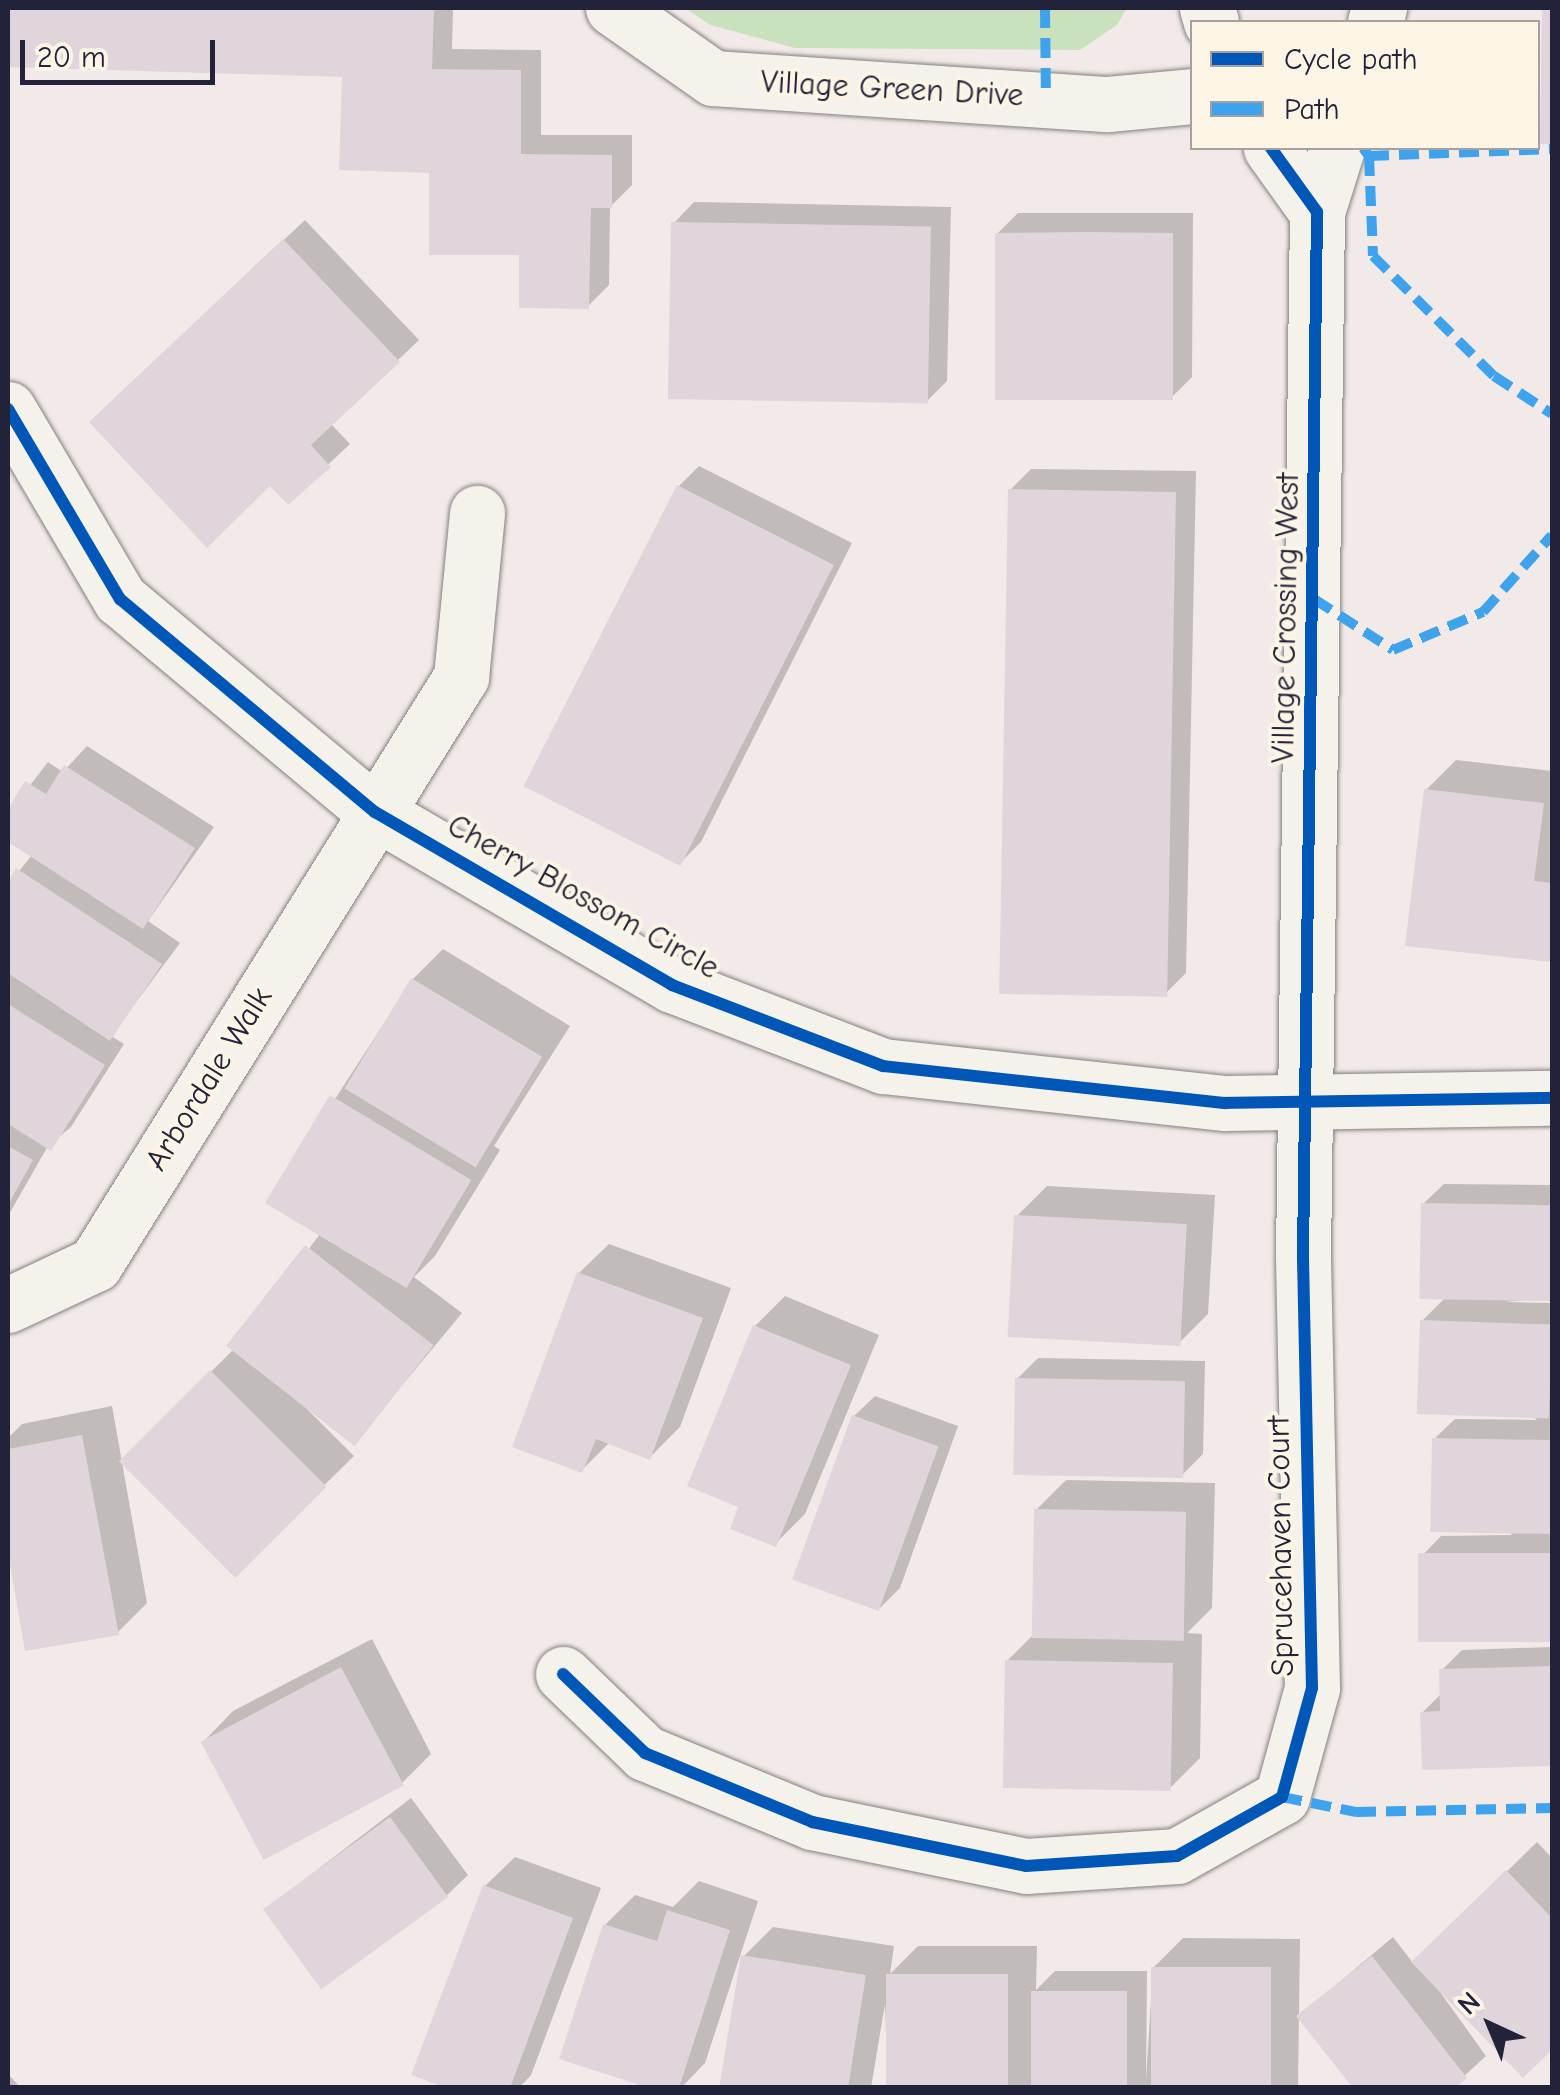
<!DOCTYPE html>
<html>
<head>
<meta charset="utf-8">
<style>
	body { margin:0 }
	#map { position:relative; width:1560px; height:2095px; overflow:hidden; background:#f2eae8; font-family:"Comic Neue",sans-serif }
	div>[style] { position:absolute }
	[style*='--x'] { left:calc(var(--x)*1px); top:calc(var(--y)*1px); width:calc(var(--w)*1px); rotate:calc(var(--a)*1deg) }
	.green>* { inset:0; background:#cae1bd }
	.shadow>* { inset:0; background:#0003 }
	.building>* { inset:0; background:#e0d5db; transform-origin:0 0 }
	.roads { filter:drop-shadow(0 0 2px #848084) drop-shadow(0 0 2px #848084) }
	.minor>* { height:55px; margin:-27.5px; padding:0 27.5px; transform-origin:27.5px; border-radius:27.5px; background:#f5f1eb }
	.quiet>* { height:10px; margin-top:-5px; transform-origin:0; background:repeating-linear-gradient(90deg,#3ea2ec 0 20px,transparent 0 30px) }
	.cycleway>* { height:12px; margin:-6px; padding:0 6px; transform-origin:6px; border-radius:6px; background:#0057b8 }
	span { translate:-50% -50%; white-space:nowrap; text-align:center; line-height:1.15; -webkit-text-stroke:8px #fcf5e5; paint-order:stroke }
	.street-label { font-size:32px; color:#22223b }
	.frame { position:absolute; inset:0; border:10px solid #22223b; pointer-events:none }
	.legend { position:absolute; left:1190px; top:20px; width:350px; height:130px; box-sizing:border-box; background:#fcf5e5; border:2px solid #a5a1a1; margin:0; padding:12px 18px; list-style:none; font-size:30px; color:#22223b }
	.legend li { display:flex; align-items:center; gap:20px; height:50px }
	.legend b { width:50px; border:2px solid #a5a1a1 }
	.north { position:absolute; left:1440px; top:1975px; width:100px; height:100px; -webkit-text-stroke:8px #fcf5e5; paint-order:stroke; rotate:316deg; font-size:28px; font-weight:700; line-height:40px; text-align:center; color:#22223b }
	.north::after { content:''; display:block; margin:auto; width:35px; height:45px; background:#22223b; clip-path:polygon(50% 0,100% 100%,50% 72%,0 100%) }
	.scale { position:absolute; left:20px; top:40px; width:195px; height:45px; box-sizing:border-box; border:5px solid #22223b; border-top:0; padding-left:12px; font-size:30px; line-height:35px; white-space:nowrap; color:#22223b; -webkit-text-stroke:8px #fcf5e5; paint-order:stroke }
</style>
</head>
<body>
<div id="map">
	<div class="green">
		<div style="clip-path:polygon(685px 8px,1127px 8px,1117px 25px,1080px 50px,795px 48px,710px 25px)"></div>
	</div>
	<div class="shadow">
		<div style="clip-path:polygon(8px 8px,453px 8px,452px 49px,541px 50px,541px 135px,632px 135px,632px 185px,610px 207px,609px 285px,588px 306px,431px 170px,345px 74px,8px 65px)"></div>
		<div style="clip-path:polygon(1545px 8px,1552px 8px,1552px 142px,1543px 142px)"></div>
		<div style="clip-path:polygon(694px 202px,951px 207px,947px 381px,926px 402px,674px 223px)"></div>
		<div style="clip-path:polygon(1018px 213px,1193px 213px,1192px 377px,1171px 398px,997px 234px)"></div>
		<div style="clip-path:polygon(305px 220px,419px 340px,331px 424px,350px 444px,288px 502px,270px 483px,112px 402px)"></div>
		<div style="clip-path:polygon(699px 466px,852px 543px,701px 842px,681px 862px,679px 486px)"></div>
		<div style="clip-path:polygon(1031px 469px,1196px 471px,1186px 973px,1166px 993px,1010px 490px)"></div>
		<div style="clip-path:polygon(87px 746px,214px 827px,148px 921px,180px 943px,111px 1036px,124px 1044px,71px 1127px,48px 1146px,8px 1216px,8px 885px,32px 855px,8px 839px,8px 814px,48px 762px,63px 772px)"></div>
		<div style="clip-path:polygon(1456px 760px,1552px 771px,1552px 959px,1408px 943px,1426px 790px)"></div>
		<div style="clip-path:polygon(443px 949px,570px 1026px,494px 1146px,500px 1150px,435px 1256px,414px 1277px,462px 1313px,356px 1441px,303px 1405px,354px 1456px,234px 1574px,122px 1460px,235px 1348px,320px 1234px,268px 1202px,413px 979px)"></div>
		<div style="clip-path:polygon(1444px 1184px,1552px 1185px,1552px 1297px,1505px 1302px,1552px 1303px,1552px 1639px,1422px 1642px,1421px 1557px,1441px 1536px,1512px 1535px,1434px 1439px,1455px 1419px,1537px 1420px,1422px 1321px,1446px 1297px,1423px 1204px)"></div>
		<div style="clip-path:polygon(1047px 1186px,1215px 1195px,1208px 1314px,1178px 1344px,1017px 1216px)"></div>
		<div style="clip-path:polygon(609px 1244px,731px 1288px,680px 1427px,650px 1457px,610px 1442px,582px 1470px,579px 1273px)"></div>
		<div style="clip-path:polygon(785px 1296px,879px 1335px,805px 1514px,775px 1544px,742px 1506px,755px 1326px)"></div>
		<div style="clip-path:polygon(1038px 1358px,1205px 1361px,1203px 1454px,1183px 1474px,1017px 1379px)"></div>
		<div style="clip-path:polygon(875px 1396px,958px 1426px,900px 1588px,880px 1608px,854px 1416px)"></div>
		<div style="clip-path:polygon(112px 1406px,147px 1603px,117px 1633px,28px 1649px,8px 1539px,8px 1438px,22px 1424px)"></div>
		<div style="clip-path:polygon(1066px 1480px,1215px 1483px,1212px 1608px,1187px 1633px,1202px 1634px,1200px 1758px,1170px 1788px,1007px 1661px,1033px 1635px,1036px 1510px)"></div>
		<div style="clip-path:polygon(372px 1639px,431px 1754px,401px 1784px,204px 1741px,233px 1711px)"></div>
		<div style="clip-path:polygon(1552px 1647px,1552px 1763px,1424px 1767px,1422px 1713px,1442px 1693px,1442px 1670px,1462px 1650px)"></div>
		<div style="clip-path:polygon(411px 1798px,468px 1875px,447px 1895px,266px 1909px)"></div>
		<div style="clip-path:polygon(1537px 1842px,1552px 1858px,1552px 2046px,1523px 2074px,1430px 1978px,1486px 2056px,1451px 2088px,1299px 2016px,1393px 1937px,1413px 1963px)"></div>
		<div style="clip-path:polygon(515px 1857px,601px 1888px,531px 2075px,519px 2088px,454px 2088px,485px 1886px)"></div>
		<div style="clip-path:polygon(699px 1881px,758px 1901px,705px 2063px,681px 2088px,658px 2088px,605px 1925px,635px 1895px,673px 1907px)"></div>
		<div style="clip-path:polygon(773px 1927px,894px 1946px,890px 1974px,918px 1946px,1037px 1946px,1036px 1990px,1055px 1971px,1147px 1971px,1146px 2080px,1153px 1968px,1183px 1938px,1300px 1939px,1298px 2088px,888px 2088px,885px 2004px,871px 2088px,721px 2088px,743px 1957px)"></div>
		<div style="clip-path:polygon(8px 2074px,21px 2088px,8px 2088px)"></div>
	</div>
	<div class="building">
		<div style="clip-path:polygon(8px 8px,434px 8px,432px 69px,521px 70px,521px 154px,612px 155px,612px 208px,591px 208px,589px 309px,519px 308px,519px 255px,429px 255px,429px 173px,339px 170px,342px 77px,8px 67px)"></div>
		<div style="clip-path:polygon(1542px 8px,1552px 8px,1552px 144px,1540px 144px)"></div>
		<div style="left:671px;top:222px;width:260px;height:177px;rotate:1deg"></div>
		<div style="clip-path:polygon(1085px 232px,1173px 233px,1173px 400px,995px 400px,995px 233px)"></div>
		<div style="clip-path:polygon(283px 239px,400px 362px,311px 445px,331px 467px,288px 505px,270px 486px,207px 548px,89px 422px)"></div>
		<div style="left:677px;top:485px;width:176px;height:338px;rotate:27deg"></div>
		<div style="left:1008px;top:489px;width:168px;height:505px;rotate:1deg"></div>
		<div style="clip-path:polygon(64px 765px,195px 848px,143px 929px,8px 842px,8px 809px,25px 781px,46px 794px)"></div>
		<div style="clip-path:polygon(1424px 789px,1544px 803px,1534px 881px,1552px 883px,1552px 962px,1405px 946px)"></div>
		<div style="clip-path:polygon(16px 868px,162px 964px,110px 1041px,8px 973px,8px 881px)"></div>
		<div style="left:411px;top:978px;width:153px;height:129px;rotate:31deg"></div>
		<div style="clip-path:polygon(8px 1004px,105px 1065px,51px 1151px,8px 1124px)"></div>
		<div style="left:330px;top:1095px;width:165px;height:126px;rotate:31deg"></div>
		<div style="clip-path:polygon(8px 1146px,33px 1160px,8px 1205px)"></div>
		<div style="left:1421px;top:1203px;width:131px;height:96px;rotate:1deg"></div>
		<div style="left:1014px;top:1215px;width:173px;height:122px;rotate:3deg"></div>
		<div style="left:305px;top:1245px;width:163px;height:128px;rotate:38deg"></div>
		<div style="clip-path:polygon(577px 1272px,703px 1318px,650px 1460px,596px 1439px,582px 1473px,512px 1447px)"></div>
		<div style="left:1420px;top:1320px;width:132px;height:94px;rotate:2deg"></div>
		<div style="clip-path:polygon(753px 1325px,851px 1365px,776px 1547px,730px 1529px,738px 1507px,687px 1486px)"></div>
		<div style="left:210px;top:1370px;width:165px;height:129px;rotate:45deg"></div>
		<div style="left:1015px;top:1378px;width:170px;height:97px;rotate:1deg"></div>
		<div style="left:852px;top:1415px;width:92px;height:175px;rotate:20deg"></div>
		<div style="clip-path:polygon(82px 1435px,119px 1635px,25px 1651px,8px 1553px,8px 1449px)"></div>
		<div style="left:1432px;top:1438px;width:120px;height:94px;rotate:1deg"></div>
		<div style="left:1034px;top:1509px;width:152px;height:129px;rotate:1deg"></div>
		<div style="left:1552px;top:1553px;width:89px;height:134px;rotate:90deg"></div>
		<div style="left:1005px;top:1660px;width:168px;height:128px;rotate:1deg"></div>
		<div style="clip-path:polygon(1552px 1666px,1552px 1766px,1422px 1770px,1420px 1712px,1440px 1711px,1439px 1669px)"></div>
		<div style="left:341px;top:1667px;width:134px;height:159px;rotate:62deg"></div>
		<div style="left:390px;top:1817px;width:99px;height:157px;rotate:54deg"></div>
		<div style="clip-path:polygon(1506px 1870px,1552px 1918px,1552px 2050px,1523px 2078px,1411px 1962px)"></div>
		<div style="clip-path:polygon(483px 1885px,573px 1918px,510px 2088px,446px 2088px,411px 2075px)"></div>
		<div style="clip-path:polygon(667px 1910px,730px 1930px,679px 2088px,649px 2088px,559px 2059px,603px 1924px,657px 1941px)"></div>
		<div style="clip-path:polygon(741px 1955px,866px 1975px,848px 2088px,719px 2088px)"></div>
		<div style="clip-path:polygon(1372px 1956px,1467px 2078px,1455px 2088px,1353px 2088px,1296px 2016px)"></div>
		<div style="left:1151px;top:1967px;width:120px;height:121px"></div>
		<div style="left:886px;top:1974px;width:122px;height:114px"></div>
		<div style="left:1031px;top:1991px;width:96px;height:97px"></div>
	</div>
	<div class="roads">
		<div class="minor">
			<div style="--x:613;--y:8;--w:122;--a:35"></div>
			<div style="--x:713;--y:78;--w:396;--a:3.8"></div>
			<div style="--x:1108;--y:104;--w:84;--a:-5.4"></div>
			<div style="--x:1207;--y:8;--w:15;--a:74"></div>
			<div style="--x:1375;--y:22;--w:15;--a:-74"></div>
			<div style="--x:1317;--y:212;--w:67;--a:-72.6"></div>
			<div style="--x:8;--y:409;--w:221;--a:59.5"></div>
			<div style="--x:120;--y:599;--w:332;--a:39.9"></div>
			<div style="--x:375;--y:812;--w:344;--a:30.2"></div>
			<div style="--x:672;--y:985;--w:226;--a:21"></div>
			<div style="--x:883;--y:1066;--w:344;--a:6.2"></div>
			<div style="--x:1225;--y:1103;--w:327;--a:-0.9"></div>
			<div style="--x:8;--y:1305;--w:96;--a:-25.2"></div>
			<div style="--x:95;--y:1264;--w:692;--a:-58.06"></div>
			<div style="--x:461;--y:677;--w:165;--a:-84.4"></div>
			<div style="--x:563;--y:1674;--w:114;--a:43.9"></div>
			<div style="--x:645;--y:1753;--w:181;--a:22.4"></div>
			<div style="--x:812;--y:1822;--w:218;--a:11.6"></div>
			<div style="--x:1026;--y:1866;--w:151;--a:-3.8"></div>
			<div style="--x:1177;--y:1856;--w:120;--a:-29.3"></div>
			<div style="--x:1282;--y:1797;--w:113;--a:-74.6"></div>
			<div style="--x:1312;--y:1688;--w:433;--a:-91.2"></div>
			<div style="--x:1303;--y:1255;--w:1043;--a:-89.23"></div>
			<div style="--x:1317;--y:212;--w:79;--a:-125.7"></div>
		</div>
	</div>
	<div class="quiet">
		<div style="--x:1045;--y:8;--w:90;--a:89.4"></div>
		<div style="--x:1363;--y:148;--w:10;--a:53"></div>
		<div style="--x:1369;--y:156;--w:100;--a:87.7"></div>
		<div style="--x:1373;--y:256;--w:170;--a:44.8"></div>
		<div style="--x:1494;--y:376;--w:69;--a:33.2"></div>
		<div style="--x:1369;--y:156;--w:183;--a:-2.2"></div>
		<div style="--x:1314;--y:599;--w:94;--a:32.8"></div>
		<div style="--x:1393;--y:650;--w:98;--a:-22.9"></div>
		<div style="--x:1483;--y:612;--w:103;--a:-48.1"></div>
		<div style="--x:1282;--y:1797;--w:76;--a:11.5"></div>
		<div style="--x:1356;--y:1812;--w:196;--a:-1.2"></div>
	</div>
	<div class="cycleway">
		<div style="--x:8;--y:409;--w:221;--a:59.5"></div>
		<div style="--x:120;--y:599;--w:332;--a:39.9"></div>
		<div style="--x:375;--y:812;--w:344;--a:30.2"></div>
		<div style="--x:672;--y:985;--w:226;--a:21"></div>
		<div style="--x:883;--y:1066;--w:344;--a:6.2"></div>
		<div style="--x:1225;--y:1103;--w:327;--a:-0.9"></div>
		<div style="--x:563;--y:1674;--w:114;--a:43.9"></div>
		<div style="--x:645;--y:1753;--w:181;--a:22.4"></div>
		<div style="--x:812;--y:1822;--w:218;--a:11.6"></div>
		<div style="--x:1026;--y:1866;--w:151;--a:-3.8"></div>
		<div style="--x:1177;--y:1856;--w:120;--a:-29.3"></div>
		<div style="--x:1282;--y:1797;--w:113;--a:-74.6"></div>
		<div style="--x:1312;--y:1688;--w:433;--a:-91.2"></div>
		<div style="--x:1303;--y:1255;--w:1043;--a:-89.23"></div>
		<div style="--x:1317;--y:212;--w:79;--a:-125.7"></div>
	</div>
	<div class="street-label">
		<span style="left:892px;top:89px;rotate:3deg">Village Green Drive</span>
		<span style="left:1286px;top:618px;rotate:-89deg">Village Crossing West</span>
		<span style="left:583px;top:897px;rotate:29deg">Cherry Blossom Circle</span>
		<span style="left:209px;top:1079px;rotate:-58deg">Arbordale Walk</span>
		<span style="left:1281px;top:1546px;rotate:-91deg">Sprucehaven Court</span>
	</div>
	<div class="frame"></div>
	<ul class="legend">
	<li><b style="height:12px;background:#0057b8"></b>Cycle path</li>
	<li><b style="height:12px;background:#3ea2ec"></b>Path</li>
	</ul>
	<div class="north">N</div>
	<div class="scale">20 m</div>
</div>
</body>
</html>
